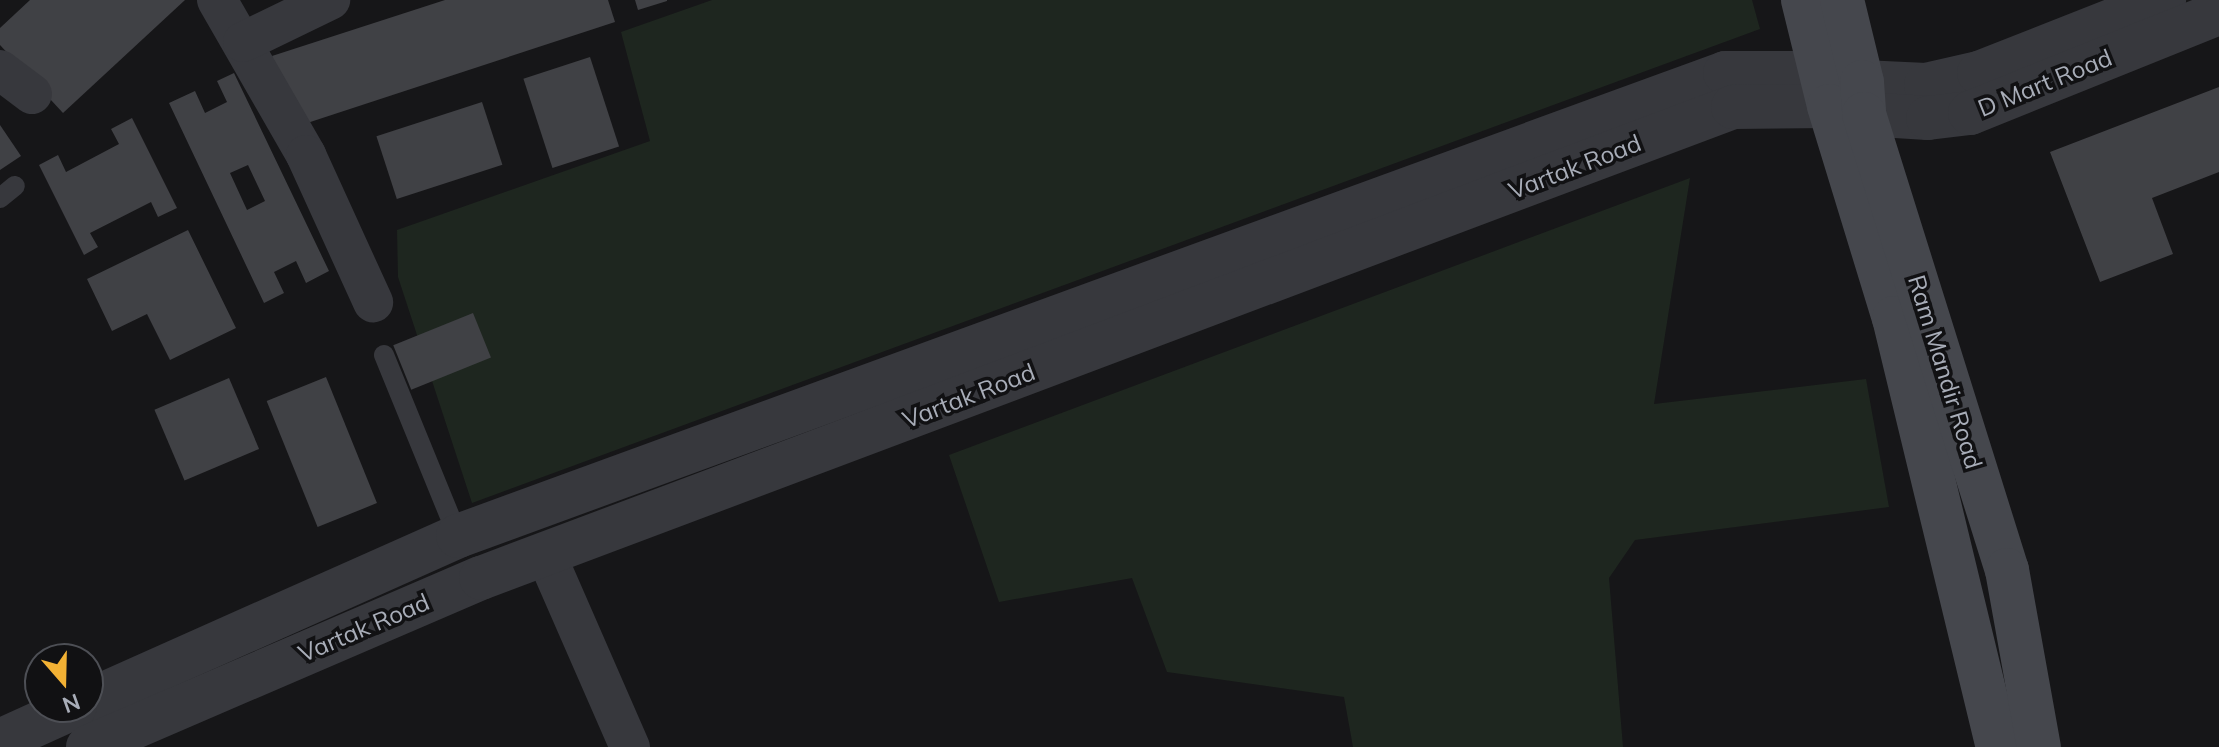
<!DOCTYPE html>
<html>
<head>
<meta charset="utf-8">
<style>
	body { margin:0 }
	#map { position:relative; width:2219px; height:747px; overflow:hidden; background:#161618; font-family:Mulish,sans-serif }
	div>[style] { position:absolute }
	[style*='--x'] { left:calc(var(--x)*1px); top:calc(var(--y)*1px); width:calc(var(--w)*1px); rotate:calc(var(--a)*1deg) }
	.green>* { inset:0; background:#1e261f }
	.building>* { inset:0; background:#404145; transform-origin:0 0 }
	.service>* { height:20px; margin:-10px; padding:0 10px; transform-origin:10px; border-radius:10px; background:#37383d }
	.minor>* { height:40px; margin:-20px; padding:0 20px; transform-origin:20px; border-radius:20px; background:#37383d }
	.tertiary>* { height:44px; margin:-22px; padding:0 22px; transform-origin:22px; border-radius:22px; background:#37383d }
	.secondary>* { height:44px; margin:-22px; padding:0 22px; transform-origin:22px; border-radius:22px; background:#45474d }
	span { translate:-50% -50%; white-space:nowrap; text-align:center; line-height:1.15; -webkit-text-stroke:7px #111113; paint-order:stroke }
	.street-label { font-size:24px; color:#a8adb8 }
	.north { position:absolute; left:24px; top:643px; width:80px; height:80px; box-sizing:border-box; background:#111113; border:2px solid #4d4f55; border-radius:50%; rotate:160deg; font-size:22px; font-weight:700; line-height:32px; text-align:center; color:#a8adb8 }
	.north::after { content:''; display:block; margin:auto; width:28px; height:36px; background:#f2b134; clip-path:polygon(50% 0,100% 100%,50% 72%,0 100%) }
</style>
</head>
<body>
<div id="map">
	<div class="green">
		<div style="clip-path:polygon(712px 0,1752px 0,1760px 29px,472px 503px,398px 277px,397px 230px,650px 141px,621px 32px)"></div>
		<div style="clip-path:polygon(1690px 178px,1654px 404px,1866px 379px,1889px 507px,1635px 540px,1609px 578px,1623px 747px,1353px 747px,1344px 697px,1167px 672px,1132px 578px,999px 602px,949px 455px)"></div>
	</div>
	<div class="building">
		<div style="clip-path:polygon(30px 0,185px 0,63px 113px,0 45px,0 28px)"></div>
		<div style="clip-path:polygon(445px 0,608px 0,615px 22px,295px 127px,272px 56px)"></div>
		<div style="clip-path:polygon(635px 0,667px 0,667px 1px,638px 10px)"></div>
		<div style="left:590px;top:57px;width:94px;height:70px;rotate:72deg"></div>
		<div style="clip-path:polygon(evenodd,234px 73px,329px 271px,306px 283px,296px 261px,274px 272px,284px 293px,264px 303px,169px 103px,195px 91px,205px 113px,227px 102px,217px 81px,234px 73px,248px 165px,265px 201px,247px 210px,230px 173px,248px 165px)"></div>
		<div style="clip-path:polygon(2219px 87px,2219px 172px,2152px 198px,2173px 254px,2100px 282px,2050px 152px)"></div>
		<div style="left:482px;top:102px;width:66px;height:111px;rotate:72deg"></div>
		<div style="clip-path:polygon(132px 118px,177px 208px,158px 217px,151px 202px,90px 233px,98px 247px,84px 255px,39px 165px,58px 155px,66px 172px,119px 144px,111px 129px)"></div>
		<div style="clip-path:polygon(0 125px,21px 156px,0 170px)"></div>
		<div style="clip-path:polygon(188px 230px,236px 328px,170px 360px,147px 314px,112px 331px,87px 279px)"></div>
		<div style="left:473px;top:313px;width:48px;height:86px;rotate:68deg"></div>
		<div style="left:326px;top:377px;width:136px;height:64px;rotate:68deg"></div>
		<div style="left:229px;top:378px;width:77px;height:81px;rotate:67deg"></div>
	</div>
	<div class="service">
		<div style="--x:0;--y:198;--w:19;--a:-39"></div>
		<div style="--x:384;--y:355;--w:196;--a:67.8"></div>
	</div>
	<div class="minor">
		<div style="--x:217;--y:0;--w:179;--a:60.1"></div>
		<div style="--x:306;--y:155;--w:162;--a:65.5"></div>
		<div style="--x:243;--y:42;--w:97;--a:-25.8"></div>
		<div style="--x:0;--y:70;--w:40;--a:37"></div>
		<div style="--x:546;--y:555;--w:210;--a:66.4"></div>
	</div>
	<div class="tertiary">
		<div style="--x:88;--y:701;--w:405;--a:-24"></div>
		<div style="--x:458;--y:536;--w:1349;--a:-20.07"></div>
		<div style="--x:1725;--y:73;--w:97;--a:0"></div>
		<div style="--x:1822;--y:73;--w:41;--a:12.7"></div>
		<div style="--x:1862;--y:82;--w:64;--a:2.7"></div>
		<div style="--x:1926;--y:85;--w:54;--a:-12.8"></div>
		<div style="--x:1979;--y:73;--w:199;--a:-21.5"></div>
		<div style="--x:0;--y:741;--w:82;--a:-24.4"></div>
		<div style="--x:88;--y:747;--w:428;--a:-23.3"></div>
		<div style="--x:481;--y:578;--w:1338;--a:-20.62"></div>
		<div style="--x:1733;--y:107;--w:96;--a:-0.6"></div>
		<div style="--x:1829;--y:106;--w:36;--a:13"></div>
		<div style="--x:1864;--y:114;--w:64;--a:3.6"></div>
		<div style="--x:1928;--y:118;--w:42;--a:-6.8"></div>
		<div style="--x:1970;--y:113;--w:268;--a:-21.9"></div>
	</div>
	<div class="secondary">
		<div style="--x:1803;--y:0;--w:109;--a:76.2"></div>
		<div style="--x:1829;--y:106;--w:222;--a:73"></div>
		<div style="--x:1894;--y:318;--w:441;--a:76.4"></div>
		<div style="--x:1842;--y:0;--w:84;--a:76.3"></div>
		<div style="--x:1862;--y:82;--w:32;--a:86"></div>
		<div style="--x:1864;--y:114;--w:478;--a:72.6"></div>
		<div style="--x:2007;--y:570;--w:180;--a:79.8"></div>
	</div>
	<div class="street-label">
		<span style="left:2045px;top:83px;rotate:-22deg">D Mart Road</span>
		<span style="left:1575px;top:167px;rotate:-21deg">Vartak Road</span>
		<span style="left:1945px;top:372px;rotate:73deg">Ram Mandir Road</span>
		<span style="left:969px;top:396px;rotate:-21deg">Vartak Road</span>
		<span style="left:364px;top:628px;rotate:-23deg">Vartak Road</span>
	</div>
	<div class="north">N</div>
</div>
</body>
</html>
